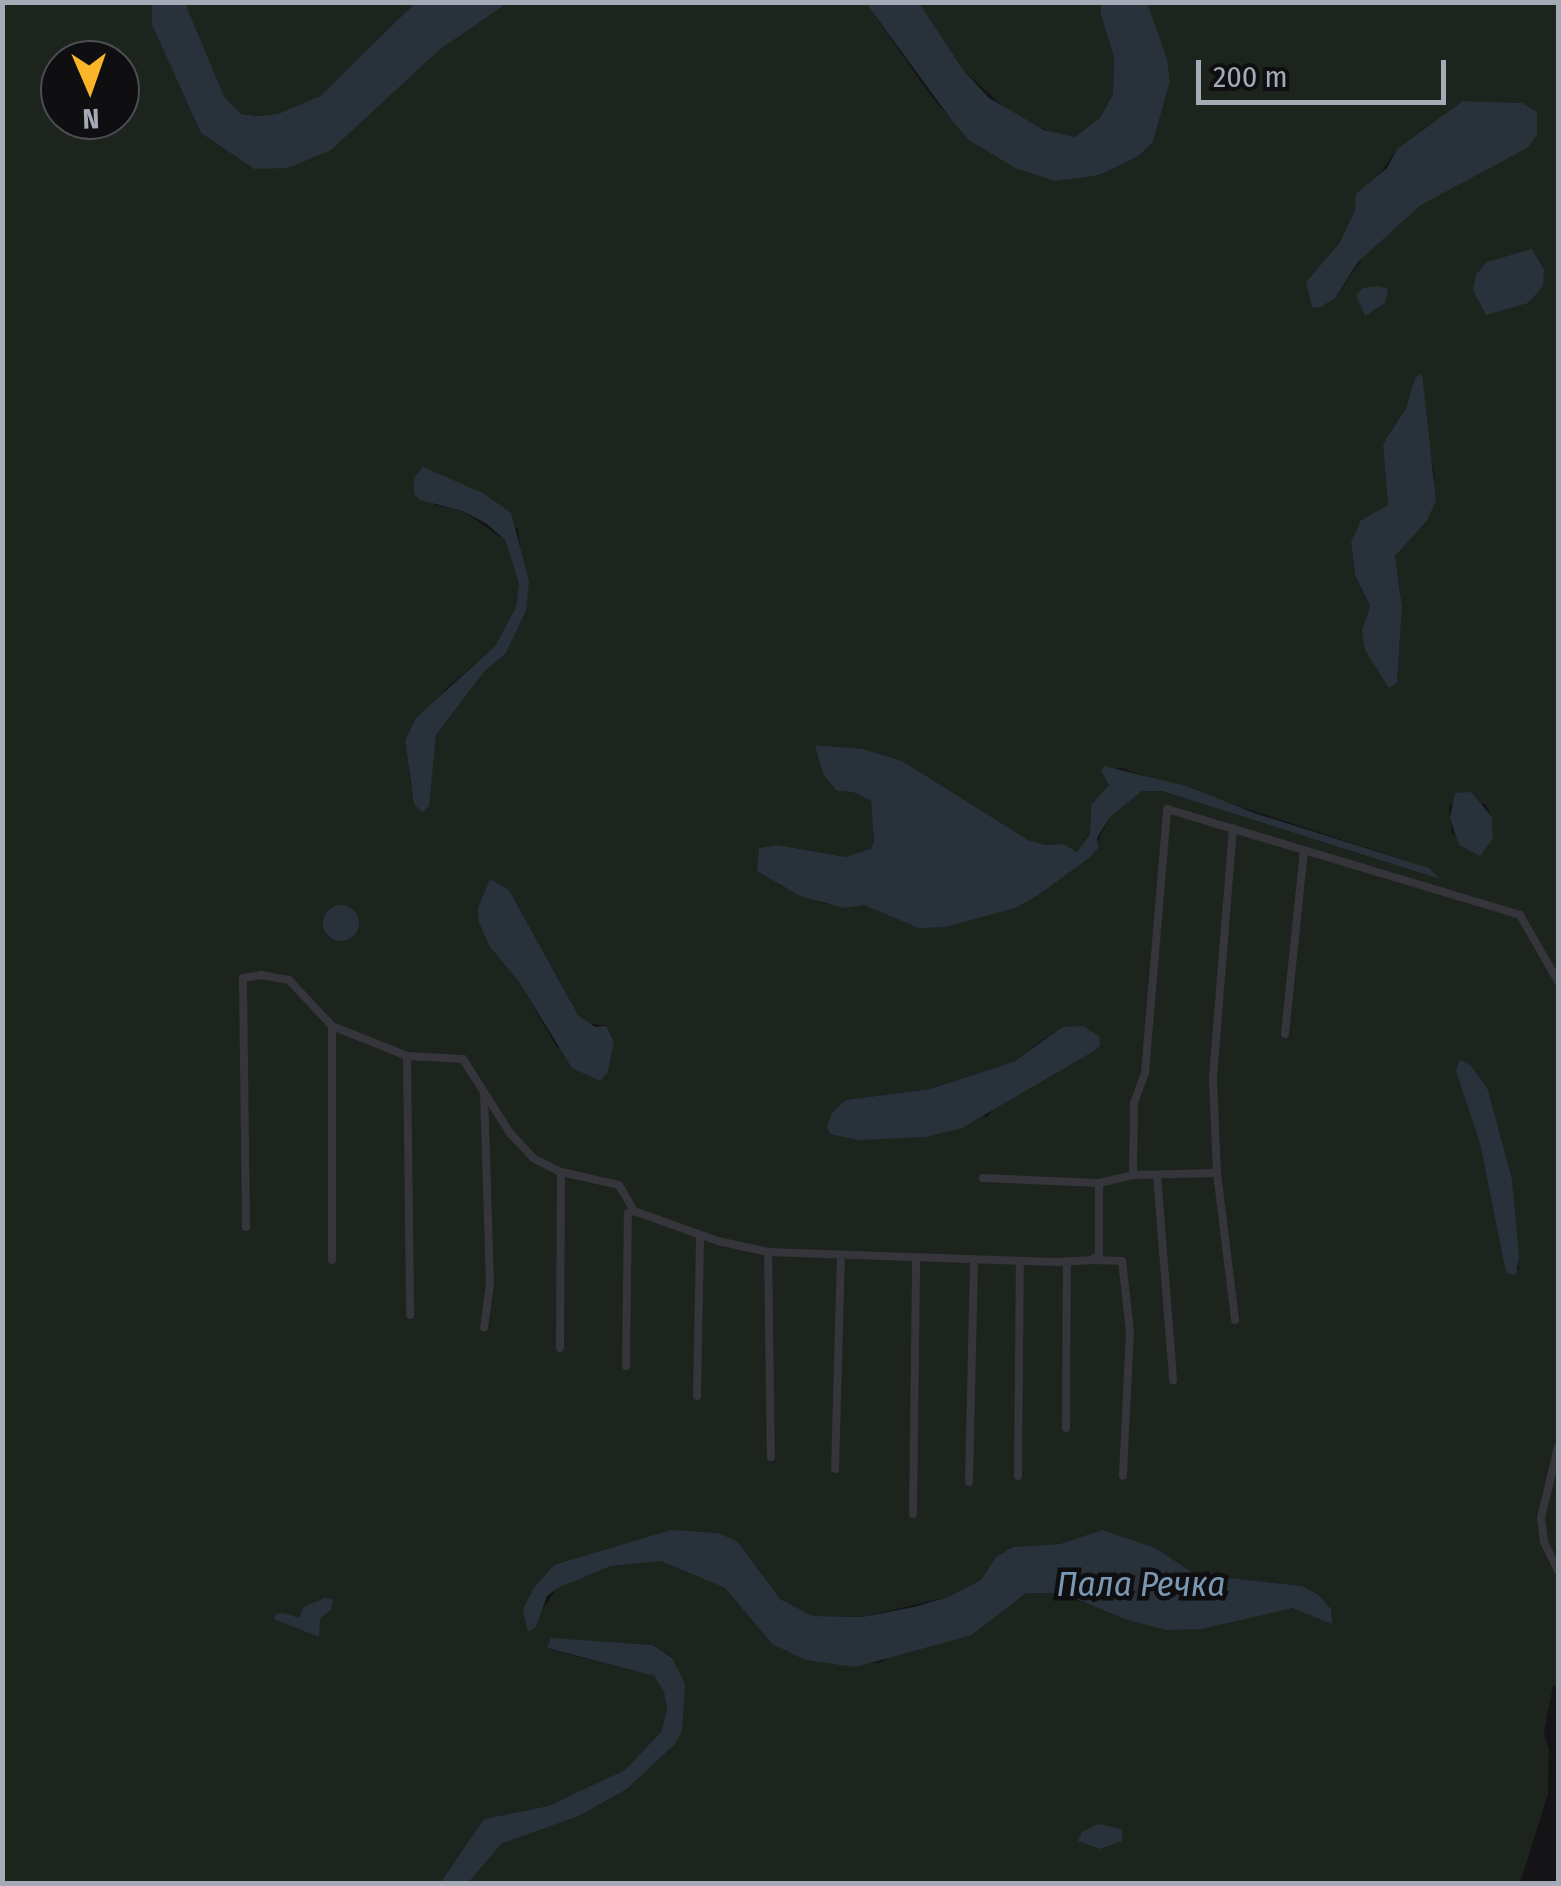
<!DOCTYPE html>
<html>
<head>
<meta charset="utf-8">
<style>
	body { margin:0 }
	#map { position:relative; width:1561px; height:1886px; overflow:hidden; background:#141416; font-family:"Fira Sans Condensed",sans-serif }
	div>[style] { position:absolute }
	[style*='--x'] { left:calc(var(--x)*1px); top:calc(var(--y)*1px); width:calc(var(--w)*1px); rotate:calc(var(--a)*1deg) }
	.green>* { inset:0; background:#1c241d }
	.water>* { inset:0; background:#29323a }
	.round { border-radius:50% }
	.minor>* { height:8px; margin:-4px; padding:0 4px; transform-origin:4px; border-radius:4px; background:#35353b }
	span { translate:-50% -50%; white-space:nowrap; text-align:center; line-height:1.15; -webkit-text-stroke:9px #0f0f11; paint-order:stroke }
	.water-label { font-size:35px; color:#7a98b3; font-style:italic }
	.frame { position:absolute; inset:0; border:5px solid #a5aab7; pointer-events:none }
	.north { position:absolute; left:40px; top:40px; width:100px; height:100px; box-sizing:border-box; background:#0f0f11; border:2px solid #4b4d53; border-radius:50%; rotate:178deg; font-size:28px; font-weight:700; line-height:40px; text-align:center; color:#a5aab7 }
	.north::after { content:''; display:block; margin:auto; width:35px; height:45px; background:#fab528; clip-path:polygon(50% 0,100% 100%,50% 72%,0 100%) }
	.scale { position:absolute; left:1196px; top:60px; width:250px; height:45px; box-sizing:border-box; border:5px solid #a5aab7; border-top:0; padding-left:12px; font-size:30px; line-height:35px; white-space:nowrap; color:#a5aab7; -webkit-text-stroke:8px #0f0f11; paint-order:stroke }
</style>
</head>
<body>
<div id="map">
	<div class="green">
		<div style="clip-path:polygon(evenodd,3px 3px,152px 3px,152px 25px,201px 133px,254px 169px,507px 3px,866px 3px,931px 96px,969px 140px,1153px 142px,1170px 81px,1147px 3px,1558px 3px,1558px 1686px,1553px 1686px,1544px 1732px,1549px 1750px,1548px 1794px,1520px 1883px,468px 1883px,501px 1844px,579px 1816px,627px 1789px,675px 1744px,672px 1657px,653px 1645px,552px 1639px,548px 1649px,654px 1676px,665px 1691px,667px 1709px,661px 1732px,625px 1770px,548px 1806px,484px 1819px,440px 1883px,3px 1884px,3px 3px,60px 60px,120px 60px,120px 120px,60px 120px,60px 60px,3px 3px,1463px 101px,1522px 103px,1459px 184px,1421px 205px,1364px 256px,1335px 298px,1309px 278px,1340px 242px,1355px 210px,1397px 149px,1463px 101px,3px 3px,1415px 378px,1435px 477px,1426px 522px,1395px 556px,1402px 607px,1397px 683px,1366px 616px,1370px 607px,1355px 575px,1351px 542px,1361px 520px,1388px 505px,1383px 444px,1406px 408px,1415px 378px,3px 3px,414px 478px,518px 529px,526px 611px,506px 653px,484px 672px,436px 735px,432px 767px,411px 787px,405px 741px,446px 689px,495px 646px,516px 607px,519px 584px,505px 540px,463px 511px,435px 505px,414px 478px,3px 3px,816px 745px,863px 749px,901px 761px,1028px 840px,1046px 845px,1064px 844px,1077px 852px,1090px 833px,1091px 805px,1109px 785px,1102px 771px,1121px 768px,1429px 868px,1437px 878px,1162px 791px,1142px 791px,1110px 817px,1089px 858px,1015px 908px,906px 919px,864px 905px,825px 904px,779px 885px,759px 848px,777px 845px,846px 857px,870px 849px,874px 842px,871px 801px,853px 792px,837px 791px,823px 774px,816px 745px,3px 3px,1485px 804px,1492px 817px,1493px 838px,1452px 834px,1449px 805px,1485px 804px,3px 3px,509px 890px,578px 1015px,585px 1023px,606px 1026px,614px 1040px,608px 1072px,557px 1047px,519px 982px,490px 947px,479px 923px,509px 890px,3px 3px,1048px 1036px,987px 1117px,846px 1100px,930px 1089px,1013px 1062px,1048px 1036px,3px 3px,1456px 1071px,1488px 1090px,1512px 1179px,1519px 1270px,1504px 1263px,1480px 1143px,1456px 1071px,3px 3px,1102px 1530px,1156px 1548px,1193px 1574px,1302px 1586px,1319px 1595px,1331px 1609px,1331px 1623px,1292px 1608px,1166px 1630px,1127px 1620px,1062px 1593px,1026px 1593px,972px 1635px,903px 1650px,879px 1663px,805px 1660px,772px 1644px,725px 1588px,661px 1561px,610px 1565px,556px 1589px,528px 1631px,524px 1610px,533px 1589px,554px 1565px,738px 1542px,780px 1599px,813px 1616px,862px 1617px,948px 1597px,981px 1580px,996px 1557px,1013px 1547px,1060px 1544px,1102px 1530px)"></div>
		<div style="clip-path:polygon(185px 3px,415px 3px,320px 96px,278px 114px,257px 116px,241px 114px,224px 96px)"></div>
		<div style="clip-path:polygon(919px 3px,1102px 3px,1100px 12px,1114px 57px,1113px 94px,1100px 118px,1075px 137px,1061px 136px,1015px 117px,964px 71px)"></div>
	</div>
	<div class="water">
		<div style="clip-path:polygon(152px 3px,185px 3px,224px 96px,241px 114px,257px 116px,278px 114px,320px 96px,415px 3px,507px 3px,439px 50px,331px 150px,288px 168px,254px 169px,201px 133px,152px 25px)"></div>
		<div style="clip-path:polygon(866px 3px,919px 3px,964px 71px,989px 98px,1044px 130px,1075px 137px,1100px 118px,1113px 94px,1114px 57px,1100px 12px,1102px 3px,1147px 3px,1167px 59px,1170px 81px,1153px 142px,1138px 156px,1099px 175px,1055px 181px,1015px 168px,969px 140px,953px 122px)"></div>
		<div style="clip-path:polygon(1463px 101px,1522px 103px,1537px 112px,1537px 135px,1527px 148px,1421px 205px,1358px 262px,1335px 298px,1319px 308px,1312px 307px,1306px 282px,1340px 242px,1355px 210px,1356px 194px,1387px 168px,1397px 149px)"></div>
		<div style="clip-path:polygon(1532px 249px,1544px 270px,1543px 286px,1528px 303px,1486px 315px,1473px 290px,1476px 275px,1487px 262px)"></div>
		<div style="clip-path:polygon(1379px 286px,1388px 289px,1385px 303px,1365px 316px,1356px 295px,1363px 288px)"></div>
		<div style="clip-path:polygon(1422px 373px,1436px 501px,1426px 522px,1395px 556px,1402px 607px,1397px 683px,1389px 688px,1365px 650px,1362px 631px,1370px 606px,1355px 575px,1351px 542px,1361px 520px,1388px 505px,1383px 444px,1406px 408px,1415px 378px)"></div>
		<div style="clip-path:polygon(423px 467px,483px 493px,511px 513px,529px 581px,526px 611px,506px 653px,484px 672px,436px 735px,429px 806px,422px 812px,414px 804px,405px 741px,416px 718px,495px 646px,516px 607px,519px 584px,505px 540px,487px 524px,463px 511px,420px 500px,414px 494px,414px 478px)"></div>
		<div style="clip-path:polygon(815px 745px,863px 749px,902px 761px,1028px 840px,1046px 845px,1064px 844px,1077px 852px,1090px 834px,1091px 805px,1109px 785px,1101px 771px,1104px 766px,1186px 786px,1257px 814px,1429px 868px,1440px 879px,1162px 791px,1142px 791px,1110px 817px,1097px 838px,1098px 848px,1089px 858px,1038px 895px,1015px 908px,945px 927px,919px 928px,864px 905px,844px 908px,800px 896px,757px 871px,759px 848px,777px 845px,846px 857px,870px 849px,874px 842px,871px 801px,853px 792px,837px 791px,823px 774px)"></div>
		<div style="clip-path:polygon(1471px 792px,1492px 817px,1493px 839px,1480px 856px,1459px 845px,1450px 818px,1455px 793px)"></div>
		<div style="clip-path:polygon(490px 879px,509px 890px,578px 1015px,595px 1027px,606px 1026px,614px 1041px,608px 1072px,600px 1081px,572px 1068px,519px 982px,490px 947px,479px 923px,478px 908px)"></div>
		<div class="round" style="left:323px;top:905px;width:36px;height:36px"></div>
		<div style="clip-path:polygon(1083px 1026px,1099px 1036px,1100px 1045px,1094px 1051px,962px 1128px,925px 1137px,859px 1140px,830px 1134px,827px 1127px,832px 1113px,846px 1100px,930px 1089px,1013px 1062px,1063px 1027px)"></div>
		<div style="clip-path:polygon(1460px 1060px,1471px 1066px,1488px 1090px,1512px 1179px,1519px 1257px,1516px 1275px,1507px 1273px,1504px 1263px,1480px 1143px,1456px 1071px)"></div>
		<div style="clip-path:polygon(671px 1530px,718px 1533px,738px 1542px,780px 1599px,813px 1616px,862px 1617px,914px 1607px,948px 1597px,981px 1580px,996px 1557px,1013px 1547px,1060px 1544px,1102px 1530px,1156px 1548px,1194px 1574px,1302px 1586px,1319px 1595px,1331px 1609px,1332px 1624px,1292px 1608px,1202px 1629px,1166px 1630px,1127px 1620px,1062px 1593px,1026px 1593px,972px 1635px,855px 1667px,805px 1660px,772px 1644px,725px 1588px,661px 1561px,610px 1566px,556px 1589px,547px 1596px,536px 1627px,528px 1632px,523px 1610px,533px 1589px,554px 1565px)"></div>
		<div style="clip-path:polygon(324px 1598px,333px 1599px,331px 1610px,320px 1618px,319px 1637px,274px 1619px,275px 1614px,283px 1613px,299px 1618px,304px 1607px)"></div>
		<div style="clip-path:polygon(551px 1638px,653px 1645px,672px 1658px,685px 1684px,682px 1730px,675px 1744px,627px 1789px,579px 1816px,501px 1844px,468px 1883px,440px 1883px,484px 1819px,548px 1806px,625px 1770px,661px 1732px,667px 1709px,664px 1691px,654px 1676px,547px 1648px)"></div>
		<div style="clip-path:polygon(1098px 1824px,1122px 1829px,1122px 1841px,1100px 1849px,1078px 1841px,1082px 1832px)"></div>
	</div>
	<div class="minor">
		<div style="--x:1233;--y:828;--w:252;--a:94.6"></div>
		<div style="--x:1213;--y:1079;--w:94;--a:87.6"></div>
		<div style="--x:1217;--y:1173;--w:148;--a:83"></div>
		<div style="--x:1285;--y:1034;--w:184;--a:-84.1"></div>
		<div style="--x:407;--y:1056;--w:259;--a:89.3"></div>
		<div style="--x:484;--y:1093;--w:191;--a:88.2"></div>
		<div style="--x:490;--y:1284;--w:44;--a:97.8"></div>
		<div style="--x:1133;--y:1175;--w:84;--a:-1.4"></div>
		<div style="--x:1157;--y:1175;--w:206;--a:85.5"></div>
		<div style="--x:983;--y:1178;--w:116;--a:2.5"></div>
		<div style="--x:246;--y:1227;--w:249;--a:-90.7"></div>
		<div style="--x:243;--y:978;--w:18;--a:-9"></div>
		<div style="--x:261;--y:975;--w:28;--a:10"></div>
		<div style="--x:289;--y:980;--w:63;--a:46.9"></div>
		<div style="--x:332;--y:1026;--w:81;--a:21.8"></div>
		<div style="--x:407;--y:1056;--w:56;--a:3.1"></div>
		<div style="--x:463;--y:1059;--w:88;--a:57.6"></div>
		<div style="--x:510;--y:1133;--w:34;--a:47"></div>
		<div style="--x:533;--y:1158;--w:31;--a:27"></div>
		<div style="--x:561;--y:1172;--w:59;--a:12.6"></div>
		<div style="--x:619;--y:1185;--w:30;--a:60"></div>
		<div style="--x:768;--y:1252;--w:205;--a:89.2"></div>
		<div style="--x:332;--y:1260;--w:234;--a:-90"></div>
		<div style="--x:1091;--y:1260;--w:31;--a:2"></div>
		<div style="--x:1122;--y:1261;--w:70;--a:83.5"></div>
		<div style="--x:1130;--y:1331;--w:145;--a:92.8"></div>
		<div style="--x:560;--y:1348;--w:176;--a:-89.7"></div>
		<div style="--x:626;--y:1366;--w:153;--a:-89.3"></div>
		<div style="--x:628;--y:1213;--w:6;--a:-18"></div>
		<div style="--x:634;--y:1211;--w:89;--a:19.7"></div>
		<div style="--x:718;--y:1241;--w:51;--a:12.4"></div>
		<div style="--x:768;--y:1252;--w:289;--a:2"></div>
		<div style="--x:1057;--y:1262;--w:34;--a:-3"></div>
		<div style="--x:1091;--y:1260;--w:9;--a:-32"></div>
		<div style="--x:1099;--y:1255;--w:72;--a:-90"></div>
		<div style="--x:1099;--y:1183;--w:35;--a:-13"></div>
		<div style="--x:1133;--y:1175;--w:72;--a:-89.2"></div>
		<div style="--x:1134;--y:1103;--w:32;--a:-70"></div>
		<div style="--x:1145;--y:1073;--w:265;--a:-85.2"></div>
		<div style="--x:1167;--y:809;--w:369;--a:16.7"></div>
		<div style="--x:1520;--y:915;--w:76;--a:60.1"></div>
		<div style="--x:697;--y:1396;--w:160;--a:-88.9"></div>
		<div style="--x:1066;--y:1428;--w:167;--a:-89.7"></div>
		<div style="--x:1558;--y:1447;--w:73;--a:103.5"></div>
		<div style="--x:1541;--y:1518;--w:24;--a:83"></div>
		<div style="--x:1544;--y:1542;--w:32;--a:64"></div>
		<div style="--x:835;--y:1469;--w:212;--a:-88.4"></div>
		<div style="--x:1018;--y:1476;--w:215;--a:-89.5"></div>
		<div style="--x:969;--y:1482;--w:222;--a:-88.7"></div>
		<div style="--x:913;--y:1514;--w:254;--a:-89.3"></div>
	</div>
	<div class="water-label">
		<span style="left:1141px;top:1584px">Пала Речка</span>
	</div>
	<div class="frame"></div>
	<div class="north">N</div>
	<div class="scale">200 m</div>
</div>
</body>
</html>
